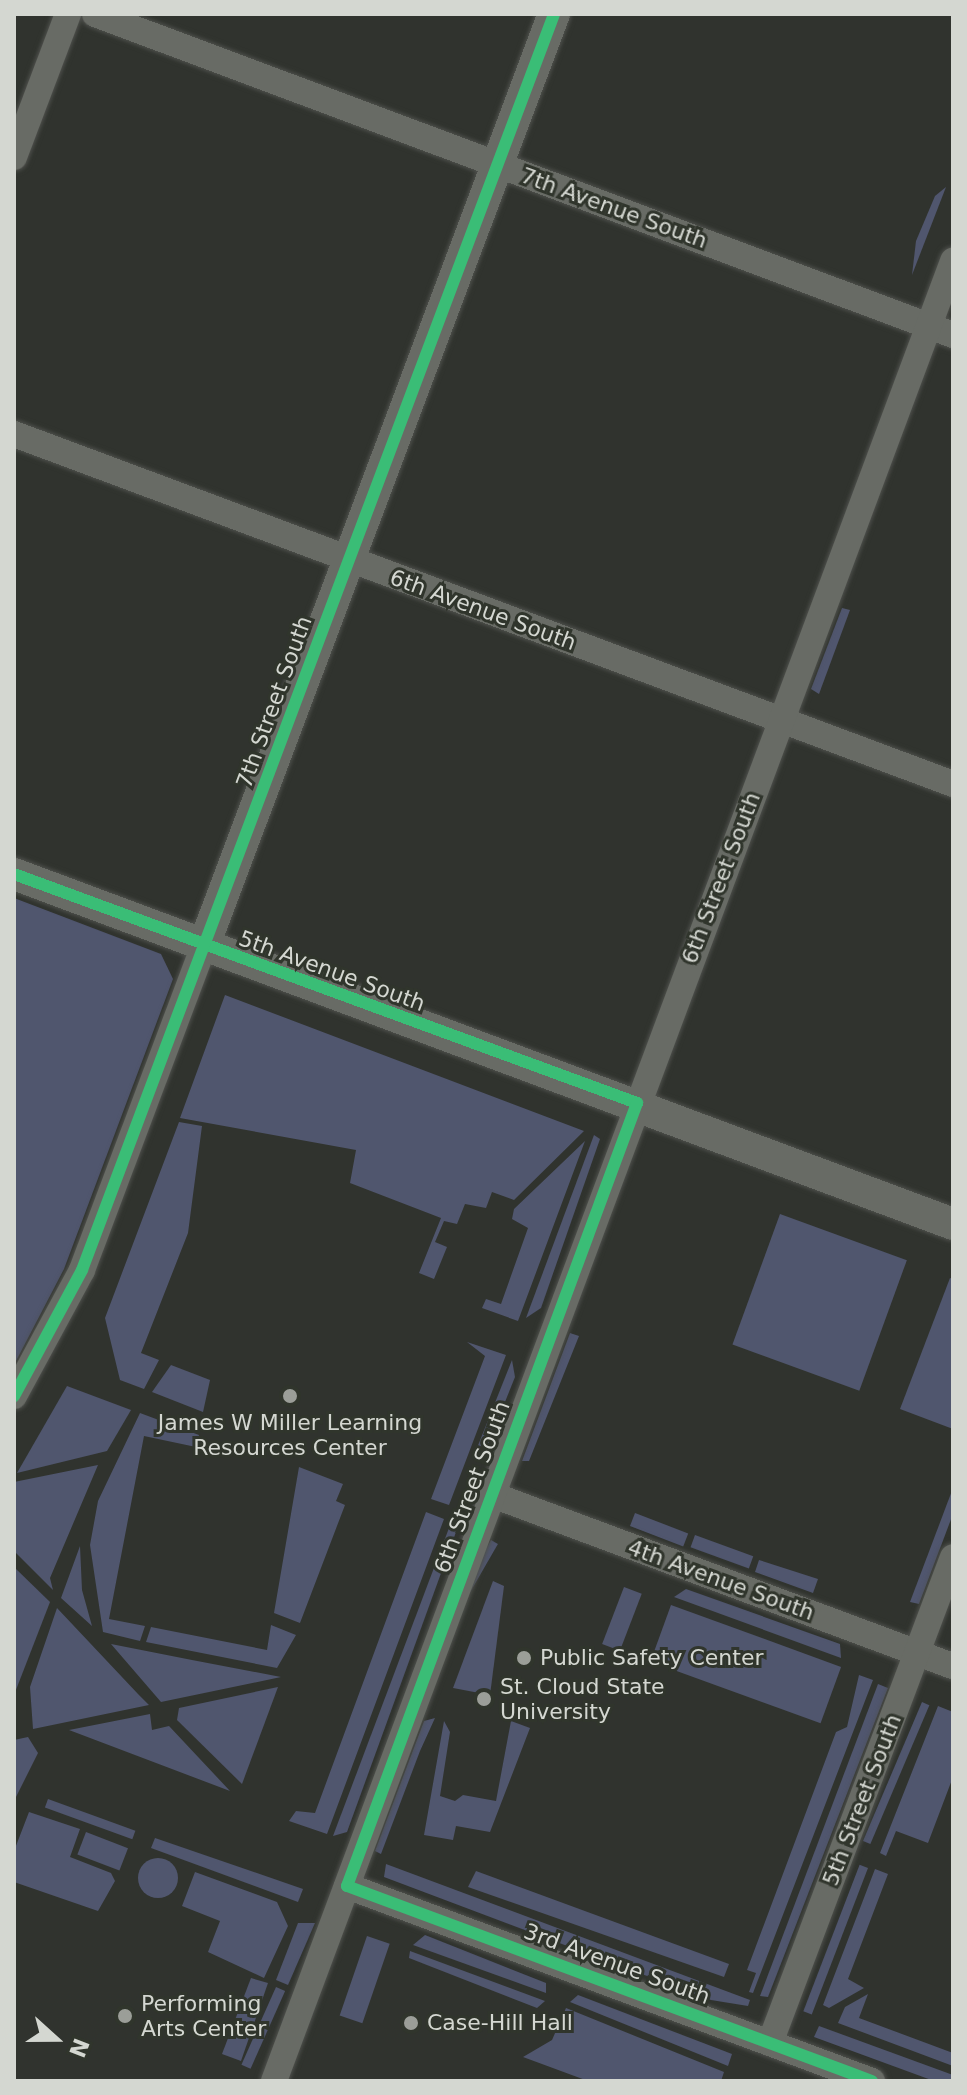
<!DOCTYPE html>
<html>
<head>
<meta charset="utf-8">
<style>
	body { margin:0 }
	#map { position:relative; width:967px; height:2095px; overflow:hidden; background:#30332e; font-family:"DejaVu Sans",sans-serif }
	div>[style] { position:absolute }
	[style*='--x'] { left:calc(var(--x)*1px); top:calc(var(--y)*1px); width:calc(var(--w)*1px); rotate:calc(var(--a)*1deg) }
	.green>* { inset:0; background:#50566e; transform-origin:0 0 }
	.round { border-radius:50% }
	.roads { filter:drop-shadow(0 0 2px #4e504c) drop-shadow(0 0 2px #4e504c) }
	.minor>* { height:26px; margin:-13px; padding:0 13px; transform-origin:13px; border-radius:13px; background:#686b65 }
	.tertiary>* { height:32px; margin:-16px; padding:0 16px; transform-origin:16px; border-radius:16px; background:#686b65 }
	.cycleway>* { height:12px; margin:-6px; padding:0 6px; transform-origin:6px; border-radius:6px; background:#3abd76 }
	.dots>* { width:22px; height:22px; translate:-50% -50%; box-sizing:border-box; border:4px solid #30352c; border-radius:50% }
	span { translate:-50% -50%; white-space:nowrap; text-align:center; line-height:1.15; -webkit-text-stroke:6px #30352c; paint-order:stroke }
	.street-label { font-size:22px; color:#d4d7d1 }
	.poi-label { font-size:22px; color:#d4d7d1 }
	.left { translate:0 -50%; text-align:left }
	.frame { position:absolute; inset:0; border:16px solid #d4d7d1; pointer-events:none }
	.north { position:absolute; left:16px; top:1999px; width:80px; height:80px; -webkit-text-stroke:6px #30352c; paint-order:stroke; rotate:111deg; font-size:22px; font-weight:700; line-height:32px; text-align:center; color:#d4d7d1 }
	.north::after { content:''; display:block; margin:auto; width:28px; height:36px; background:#d4d7d1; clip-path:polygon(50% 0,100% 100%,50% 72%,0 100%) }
</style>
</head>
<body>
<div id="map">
	<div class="green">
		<div style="clip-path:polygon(946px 187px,912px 275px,916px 241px,935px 196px)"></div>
		<div style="clip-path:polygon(842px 608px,850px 610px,819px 694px,811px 689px)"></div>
		<div style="clip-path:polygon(14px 898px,161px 954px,173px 979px,64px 1269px,14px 1365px)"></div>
		<div style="clip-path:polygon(225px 995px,584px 1131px,514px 1200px,492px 1192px,486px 1208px,465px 1204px,457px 1224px,444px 1221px,435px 1242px,447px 1247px,434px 1279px,419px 1273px,441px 1218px,350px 1183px,356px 1150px,180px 1118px)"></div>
		<div style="clip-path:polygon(179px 1122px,202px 1126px,188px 1233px,141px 1353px,159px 1360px,144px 1389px,120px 1380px,105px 1318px)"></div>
		<div style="clip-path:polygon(594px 1135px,600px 1139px,541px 1308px,526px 1318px)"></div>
		<div style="clip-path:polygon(585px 1141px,518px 1321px,482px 1308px,486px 1299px,501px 1304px,528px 1228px,512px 1219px,514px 1209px)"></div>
		<div style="left:780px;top:1214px;width:135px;height:139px;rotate:20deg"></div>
		<div style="clip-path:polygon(950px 1278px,953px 1279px,953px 1429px,900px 1409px)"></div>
		<div style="clip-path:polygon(570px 1333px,579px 1336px,529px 1461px,522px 1461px)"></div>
		<div style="clip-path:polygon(467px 1342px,506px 1355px,449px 1505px,431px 1499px,485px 1356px)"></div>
		<div style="clip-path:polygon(512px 1360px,515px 1377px,485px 1452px,477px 1448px)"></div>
		<div style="clip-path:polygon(171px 1365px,210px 1380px,203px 1412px,152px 1392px)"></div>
		<div style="clip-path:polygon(67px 1386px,131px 1410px,107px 1451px,17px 1473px)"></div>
		<div style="clip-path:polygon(140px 1413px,199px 1435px,196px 1447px,144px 1436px,109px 1619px,145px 1626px,140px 1641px,103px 1632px,90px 1545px,98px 1501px)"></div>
		<div style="clip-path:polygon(98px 1465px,50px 1578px,53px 1590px,14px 1551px,14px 1482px)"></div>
		<div style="clip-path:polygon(299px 1467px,343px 1484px,336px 1501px,345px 1505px,300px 1623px,274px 1613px)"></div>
		<div style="clip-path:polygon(953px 1488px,953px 1514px,919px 1604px,910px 1602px)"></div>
		<div style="clip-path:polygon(426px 1512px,444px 1519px,327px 1834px,289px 1821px,296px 1811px,315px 1813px)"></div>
		<div style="left:635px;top:1513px;width:57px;height:14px;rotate:21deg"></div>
		<div style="clip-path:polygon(452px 1520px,460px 1521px,347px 1832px,333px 1836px)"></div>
		<div style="left:695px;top:1535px;width:62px;height:13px;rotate:20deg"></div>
		<div style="left:491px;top:1540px;width:8px;height:149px;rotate:30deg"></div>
		<div style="clip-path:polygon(80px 1546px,82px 1590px,92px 1626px,61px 1598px)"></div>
		<div style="clip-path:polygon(759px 1560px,818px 1579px,813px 1593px,755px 1572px)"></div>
		<div style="clip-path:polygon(14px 1567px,50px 1602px,14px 1695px)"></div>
		<div style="clip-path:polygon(493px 1581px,504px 1586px,490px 1695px,453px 1688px)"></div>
		<div style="left:624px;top:1587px;width:19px;height:61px;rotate:21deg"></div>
		<div style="clip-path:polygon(686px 1589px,840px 1644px,841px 1658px,674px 1597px)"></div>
		<div style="left:671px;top:1605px;width:181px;height:60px;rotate:20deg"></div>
		<div style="clip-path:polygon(57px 1608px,138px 1694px,149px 1705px,33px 1729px,30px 1687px)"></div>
		<div style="clip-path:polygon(271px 1625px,296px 1635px,277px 1668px,146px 1642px,151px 1627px,267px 1650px)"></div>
		<div style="clip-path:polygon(111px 1644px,192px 1660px,281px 1677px,161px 1702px)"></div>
		<div style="clip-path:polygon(859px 1675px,873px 1680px,753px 1993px,749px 1992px,756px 1973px,747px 1970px,836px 1732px,847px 1727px)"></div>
		<div style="clip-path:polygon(878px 1684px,888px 1688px,768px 1997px,760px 1996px)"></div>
		<div style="clip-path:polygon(278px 1687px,242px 1784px,177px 1720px,179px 1708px)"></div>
		<div style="left:922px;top:1702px;width:8px;height:151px;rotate:23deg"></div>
		<div style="clip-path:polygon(938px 1706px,953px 1712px,953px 1777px,928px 1843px,896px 1831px,886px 1856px,880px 1853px)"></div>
		<div style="clip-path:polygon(150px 1714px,152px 1730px,169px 1726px,230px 1791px,69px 1730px)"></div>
		<div style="clip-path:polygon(435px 1718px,420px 1751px,381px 1854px,375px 1851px,424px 1721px)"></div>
		<div style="clip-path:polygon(444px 1721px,450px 1732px,440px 1796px,455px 1801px,463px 1795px,496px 1801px,511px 1721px,530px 1728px,490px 1832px,456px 1826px,453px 1840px,424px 1835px)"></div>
		<div style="clip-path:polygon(28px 1737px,38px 1753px,14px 1801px,14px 1740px)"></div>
		<div style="left:48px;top:1799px;width:93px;height:9px;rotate:20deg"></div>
		<div style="clip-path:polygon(29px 1812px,80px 1829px,70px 1857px,111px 1873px,115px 1881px,98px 1911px,14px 1882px,14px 1851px)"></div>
		<div style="left:86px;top:1832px;width:45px;height:24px;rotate:21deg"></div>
		<div style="clip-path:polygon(155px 1838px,303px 1889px,298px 1902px,151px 1848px)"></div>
		<div class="round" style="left:138px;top:1858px;width:40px;height:40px"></div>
		<div style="clip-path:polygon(386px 1864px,750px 2000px,748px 2006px,711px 2000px,384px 1877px)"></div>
		<div style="left:868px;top:1868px;width:157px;height:9px;rotate:111deg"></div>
		<div style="clip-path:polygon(875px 1869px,888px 1874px,848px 1979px,864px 1988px,829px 2008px,823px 2005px)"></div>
		<div style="clip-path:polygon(476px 1871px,729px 1964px,724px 1977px,468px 1887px)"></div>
		<div style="clip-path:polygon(195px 1872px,277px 1902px,288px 1926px,264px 1978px,208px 1952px,220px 1921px,182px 1906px)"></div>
		<div style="clip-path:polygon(298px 1923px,315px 1923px,288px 1985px,276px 1980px)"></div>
		<div style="clip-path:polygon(425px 1935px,546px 1983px,546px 1993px,413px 1945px)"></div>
		<div style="left:367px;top:1936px;width:24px;height:84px;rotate:19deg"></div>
		<div style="clip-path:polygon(410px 1951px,545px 2001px,537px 2008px,409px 1958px)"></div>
		<div style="clip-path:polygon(251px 1978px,268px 1983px,241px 2061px,222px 2054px)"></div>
		<div style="left:276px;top:1987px;width:10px;height:85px;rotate:24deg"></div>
		<div style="clip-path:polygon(868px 1994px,859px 2018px,953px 2053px,953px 2066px,838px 2023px,845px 2007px)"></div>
		<div style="clip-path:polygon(578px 1995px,732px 2054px,728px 2066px,570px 2002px)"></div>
		<div style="clip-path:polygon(566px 2008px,724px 2072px,721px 2081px,588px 2081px,523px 2057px,552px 2040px)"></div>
		<div style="clip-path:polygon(819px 2026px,953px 2075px,953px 2081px,934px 2081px,814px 2037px)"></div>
	</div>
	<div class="roads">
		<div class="minor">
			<div style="--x:95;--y:14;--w:916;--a:20.51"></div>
			<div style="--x:14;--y:157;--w:153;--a:-69.3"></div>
			<div style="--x:14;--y:434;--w:1002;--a:20.44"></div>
			<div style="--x:14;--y:1396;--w:143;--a:-61.6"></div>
			<div style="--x:82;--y:1270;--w:347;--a:-69.4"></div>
			<div style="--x:490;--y:1494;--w:494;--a:20.4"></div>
			<div style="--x:347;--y:1886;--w:560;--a:20.38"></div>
			<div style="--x:770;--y:2043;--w:519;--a:-69.37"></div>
			<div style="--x:274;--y:2081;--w:1943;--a:-69.54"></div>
		</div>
		<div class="tertiary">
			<div style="--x:14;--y:874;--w:1002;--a:20.44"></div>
			<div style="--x:204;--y:945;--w:995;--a:-69.4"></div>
		</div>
	</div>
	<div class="cycleway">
		<div style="--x:14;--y:874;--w:664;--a:20.18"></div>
		<div style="--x:637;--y:1103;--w:835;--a:110.32"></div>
		<div style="--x:347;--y:1886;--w:560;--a:20.38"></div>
		<div style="--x:14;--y:1396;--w:143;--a:-61.6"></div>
		<div style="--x:82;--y:1270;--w:1342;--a:-69.4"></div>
	</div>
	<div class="dots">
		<div style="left:290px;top:1396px;background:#9b9e98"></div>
		<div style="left:524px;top:1658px;background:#9b9e98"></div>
		<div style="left:484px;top:1699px;background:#9b9e98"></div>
		<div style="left:125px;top:2016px;background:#9b9e98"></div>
		<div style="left:411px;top:2023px;background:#9b9e98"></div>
	</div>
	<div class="street-label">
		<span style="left:614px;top:208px;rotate:20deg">7th Avenue South</span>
		<span style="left:483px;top:610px;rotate:20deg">6th Avenue South</span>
		<span style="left:274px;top:702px;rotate:-70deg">7th Street South</span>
		<span style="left:721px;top:878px;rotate:-69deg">6th Street South</span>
		<span style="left:332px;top:971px;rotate:20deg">5th Avenue South</span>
		<span style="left:472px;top:1487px;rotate:-70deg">6th Street South</span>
		<span style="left:721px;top:1580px;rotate:20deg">4th Avenue South</span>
		<span style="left:862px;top:1800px;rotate:-69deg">5th Street South</span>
		<span style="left:617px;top:1964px;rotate:20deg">3rd Avenue South</span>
	</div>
	<div class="poi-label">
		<span style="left:290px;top:1435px">James W Miller Learning<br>Resources Center</span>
		<span class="left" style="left:540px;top:1658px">Public Safety Center</span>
		<span class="left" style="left:500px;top:1699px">St. Cloud State<br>University</span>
		<span class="left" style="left:141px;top:2016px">Performing<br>Arts Center</span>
		<span class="left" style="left:427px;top:2023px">Case-Hill Hall</span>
	</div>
	<div class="frame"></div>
	<div class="north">N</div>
</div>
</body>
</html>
